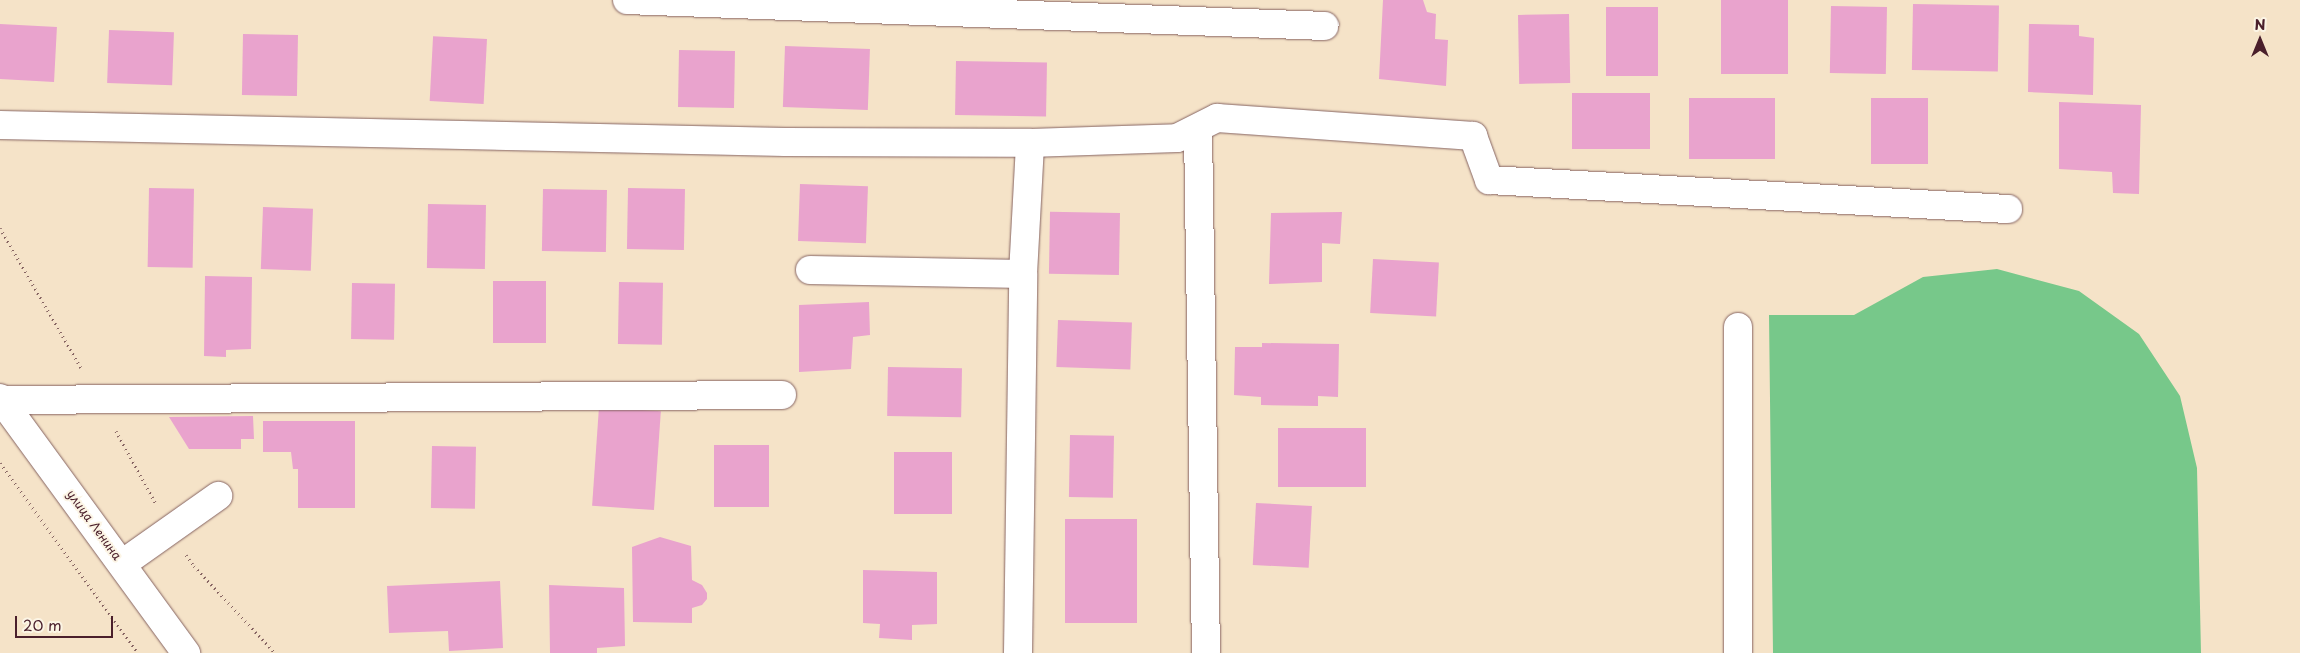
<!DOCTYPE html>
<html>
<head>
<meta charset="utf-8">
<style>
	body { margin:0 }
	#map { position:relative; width:2300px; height:653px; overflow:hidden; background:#f5e3c8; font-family:"Playpen Sans",sans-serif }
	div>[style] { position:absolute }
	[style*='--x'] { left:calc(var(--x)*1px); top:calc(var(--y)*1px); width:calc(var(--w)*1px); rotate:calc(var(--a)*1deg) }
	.green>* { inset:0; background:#77c88a }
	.building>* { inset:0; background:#e9a3cd; transform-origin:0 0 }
	.path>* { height:3px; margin-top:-1.5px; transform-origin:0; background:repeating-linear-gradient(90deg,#866462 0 1px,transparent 0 5px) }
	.roads { filter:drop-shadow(0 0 1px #866462) drop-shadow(0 0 1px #866462) }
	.minor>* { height:28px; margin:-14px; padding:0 14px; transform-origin:14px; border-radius:14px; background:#fff }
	span { translate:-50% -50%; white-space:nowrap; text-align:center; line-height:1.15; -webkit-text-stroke:4px #fcf5e5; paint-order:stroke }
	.street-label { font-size:12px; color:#4a1f2b }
	.north { position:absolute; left:2235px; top:15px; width:50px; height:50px; -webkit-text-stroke:4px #fcf5e5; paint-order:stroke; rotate:0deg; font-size:14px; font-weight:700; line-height:20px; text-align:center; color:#4a1f2b }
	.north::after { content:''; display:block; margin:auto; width:18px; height:22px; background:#4a1f2b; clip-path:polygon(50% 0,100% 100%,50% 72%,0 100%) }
	.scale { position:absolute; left:15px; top:616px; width:98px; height:22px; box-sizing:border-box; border:2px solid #4a1f2b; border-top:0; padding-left:6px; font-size:15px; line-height:18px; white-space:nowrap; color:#4a1f2b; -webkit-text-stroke:4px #fcf5e5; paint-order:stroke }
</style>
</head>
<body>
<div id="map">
	<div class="green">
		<div style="clip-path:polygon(1997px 269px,2079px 291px,2139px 334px,2180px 396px,2197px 468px,2201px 653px,1773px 653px,1769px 315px,1854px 315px,1923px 277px)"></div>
	</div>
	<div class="building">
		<div style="clip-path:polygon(1383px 0,1423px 0,1427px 12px,1436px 14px,1435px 39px,1448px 40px,1446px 86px,1379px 79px)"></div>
		<div style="left:1721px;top:0;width:67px;height:74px"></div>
		<div style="left:1913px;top:4px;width:86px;height:66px;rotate:1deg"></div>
		<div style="left:1831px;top:6px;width:56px;height:67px;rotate:1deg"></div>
		<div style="left:1658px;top:7px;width:69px;height:52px;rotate:90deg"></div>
		<div style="left:1569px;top:14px;width:69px;height:51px;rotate:89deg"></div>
		<div style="left:0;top:24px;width:57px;height:55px;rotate:3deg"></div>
		<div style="clip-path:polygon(2029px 24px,2079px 25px,2079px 36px,2094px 38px,2093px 95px,2028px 92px)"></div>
		<div style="left:109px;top:30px;width:65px;height:53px;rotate:2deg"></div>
		<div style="left:243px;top:34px;width:55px;height:61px;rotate:1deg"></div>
		<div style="left:487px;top:39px;width:65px;height:54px;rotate:93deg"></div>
		<div style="left:785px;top:46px;width:85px;height:61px;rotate:2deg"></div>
		<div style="left:679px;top:50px;width:56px;height:57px;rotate:1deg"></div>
		<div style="left:956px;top:61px;width:91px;height:54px;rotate:1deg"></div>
		<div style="left:1650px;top:93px;width:56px;height:78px;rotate:90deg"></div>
		<div style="left:1775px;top:98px;width:61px;height:86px;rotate:90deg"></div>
		<div style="left:1871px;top:98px;width:57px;height:66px"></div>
		<div style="clip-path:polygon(2059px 102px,2141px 105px,2139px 194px,2113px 193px,2112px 172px,2059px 169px)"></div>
		<div style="left:800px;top:184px;width:68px;height:57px;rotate:2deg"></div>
		<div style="left:149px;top:188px;width:45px;height:79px;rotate:1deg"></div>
		<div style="left:543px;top:189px;width:64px;height:62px;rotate:1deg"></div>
		<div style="left:685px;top:189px;width:61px;height:57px;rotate:91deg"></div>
		<div style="left:428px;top:204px;width:58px;height:64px;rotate:1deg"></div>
		<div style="left:263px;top:207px;width:50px;height:62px;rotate:2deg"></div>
		<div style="clip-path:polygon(1342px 212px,1340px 244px,1322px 243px,1322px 282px,1269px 284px,1271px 213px)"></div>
		<div style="left:1120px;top:213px;width:62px;height:70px;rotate:91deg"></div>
		<div style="left:1373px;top:259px;width:66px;height:54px;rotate:3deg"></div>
		<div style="clip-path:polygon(205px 276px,252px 277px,251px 349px,226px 350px,226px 357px,204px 356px)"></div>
		<div style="left:493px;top:281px;width:53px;height:62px"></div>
		<div style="left:619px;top:282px;width:44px;height:62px;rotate:1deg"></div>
		<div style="left:352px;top:283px;width:43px;height:56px;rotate:1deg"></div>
		<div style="clip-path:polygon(869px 302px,870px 335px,853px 337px,851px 369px,799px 372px,799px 305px)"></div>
		<div style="left:1058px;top:320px;width:74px;height:47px;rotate:2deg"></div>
		<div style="clip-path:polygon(1262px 343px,1339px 344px,1338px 397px,1318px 396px,1318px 406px,1261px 405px,1261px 397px,1234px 395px,1235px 347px,1262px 347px)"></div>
		<div style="left:888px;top:367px;width:74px;height:49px;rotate:1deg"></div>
		<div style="left:599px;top:407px;width:62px;height:99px;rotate:4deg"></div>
		<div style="clip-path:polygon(253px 416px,254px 439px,241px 439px,241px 449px,189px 449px,169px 417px)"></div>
		<div style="clip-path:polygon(263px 421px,355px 421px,355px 508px,298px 508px,298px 469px,293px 469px,291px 452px,263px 452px)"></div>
		<div style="left:1278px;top:428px;width:88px;height:59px"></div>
		<div style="left:1070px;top:435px;width:44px;height:62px;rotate:1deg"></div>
		<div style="left:714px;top:445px;width:55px;height:62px"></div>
		<div style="left:432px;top:446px;width:44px;height:62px;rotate:1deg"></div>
		<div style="left:894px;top:452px;width:58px;height:62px"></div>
		<div style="left:1256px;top:503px;width:56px;height:62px;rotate:3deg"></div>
		<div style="left:1065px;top:519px;width:72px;height:104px"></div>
		<div style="clip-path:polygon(660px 537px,691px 546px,692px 580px,702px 585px,707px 593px,707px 599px,702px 605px,692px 608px,692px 623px,633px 622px,632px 547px)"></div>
		<div style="clip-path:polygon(863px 570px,937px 572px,937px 624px,912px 625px,912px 640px,879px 638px,880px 624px,863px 623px)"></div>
		<div style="clip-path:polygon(500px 581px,503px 648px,449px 651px,448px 631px,389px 633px,387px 586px)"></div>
		<div style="clip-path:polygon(549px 585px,624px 588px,625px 646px,597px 648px,597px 653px,550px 653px)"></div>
	</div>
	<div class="path">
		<div style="--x:0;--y:228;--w:162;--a:59.9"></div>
		<div style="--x:116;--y:431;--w:83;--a:61.3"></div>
		<div style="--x:0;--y:463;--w:235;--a:54"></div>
		<div style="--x:186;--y:555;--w:14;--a:54"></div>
		<div style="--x:194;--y:566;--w:119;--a:47"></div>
	</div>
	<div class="roads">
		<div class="minor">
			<div style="--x:627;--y:0;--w:698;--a:2.13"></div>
			<div style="--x:0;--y:125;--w:785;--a:1.24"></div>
			<div style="--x:785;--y:142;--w:245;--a:0.2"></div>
			<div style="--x:1030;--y:143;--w:147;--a:-1.9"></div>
			<div style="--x:1177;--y:138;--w:45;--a:-26.6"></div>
			<div style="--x:1217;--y:118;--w:257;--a:4"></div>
			<div style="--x:1473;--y:136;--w:47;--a:70"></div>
			<div style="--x:1489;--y:180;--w:520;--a:3.2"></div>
			<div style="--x:1198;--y:129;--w:524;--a:89.13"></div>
			<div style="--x:810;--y:270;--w:213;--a:1.1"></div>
			<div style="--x:1738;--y:327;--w:326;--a:90"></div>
			<div style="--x:0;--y:398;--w:316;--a:53.9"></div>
			<div style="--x:1;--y:400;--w:781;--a:-0.37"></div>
			<div style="--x:122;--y:564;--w:118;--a:-35.3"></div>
			<div style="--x:1018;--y:653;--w:379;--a:-89.2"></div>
			<div style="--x:1023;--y:274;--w:131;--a:-86.9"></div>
		</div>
	</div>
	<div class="street-label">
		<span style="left:94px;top:525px;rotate:54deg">улица Ленина</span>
	</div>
	<div class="north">N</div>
	<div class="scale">20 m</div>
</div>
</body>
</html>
